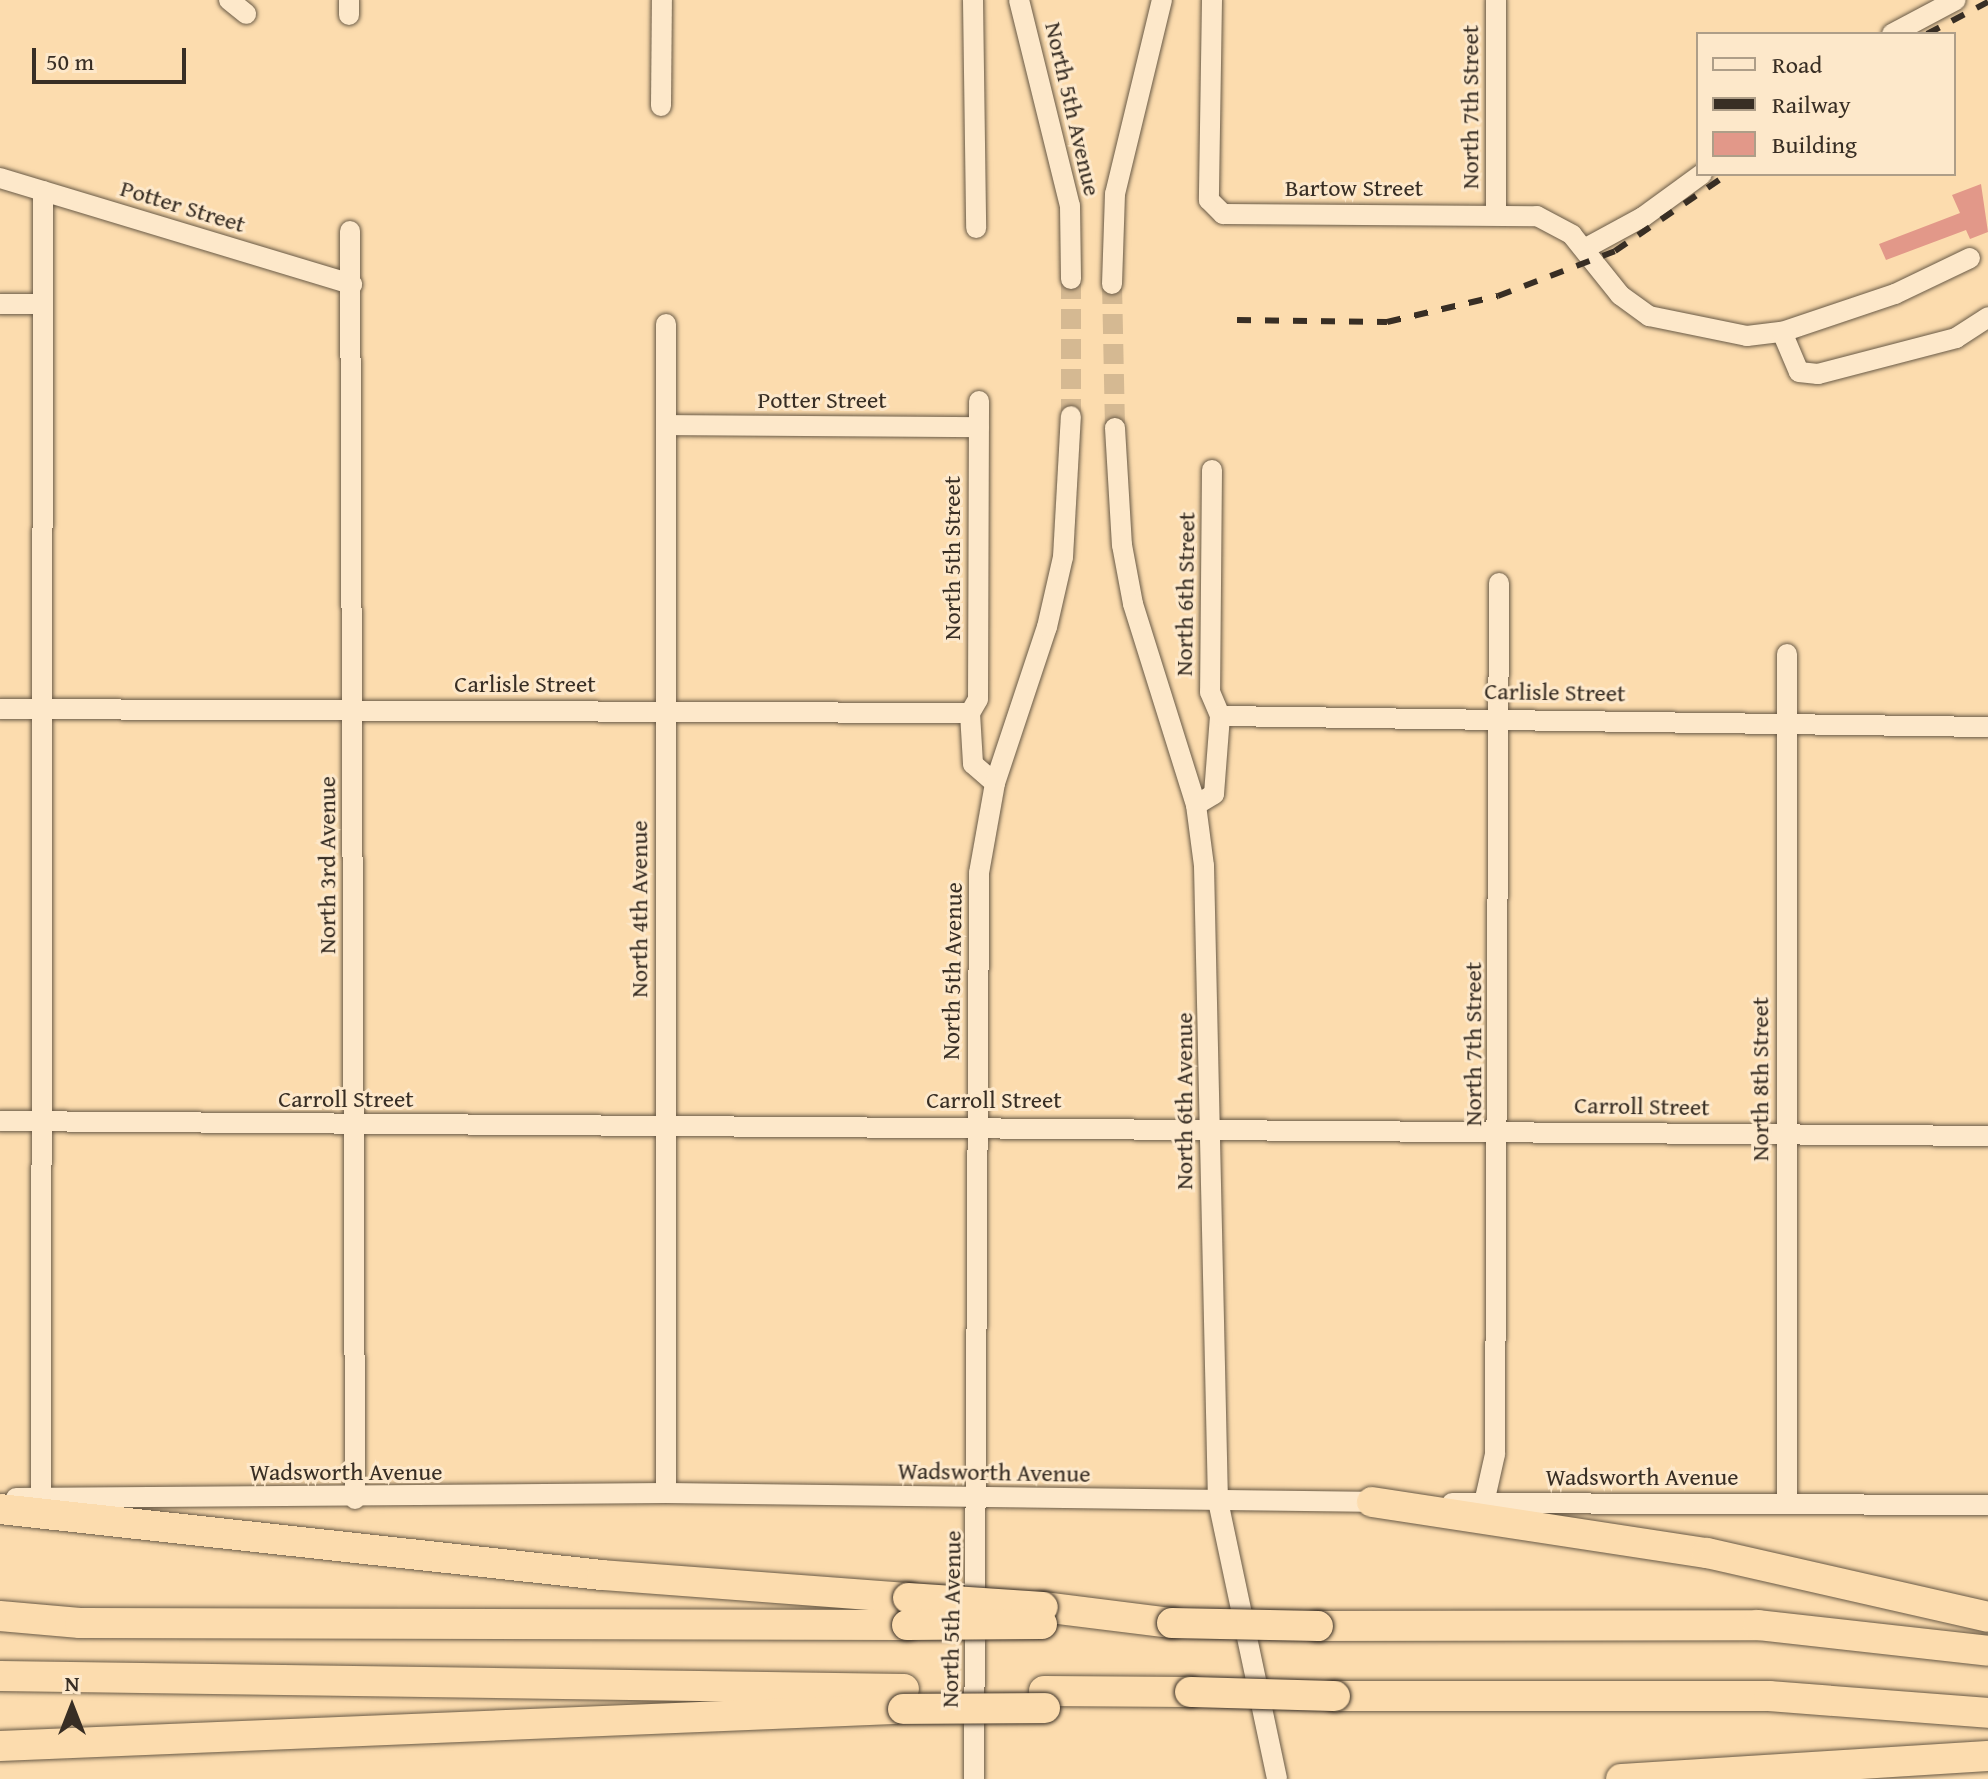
<!DOCTYPE html>
<html>
<head>
<meta charset="utf-8">
<style>
	body { margin:0 }
	#map { position:relative; width:1988px; height:1779px; overflow:hidden; background:#fcdcae; font-family:"Gentium Book Plus",serif }
	div>[style] { position:absolute }
	[style*='--x'] { left:calc(var(--x)*1px); top:calc(var(--y)*1px); width:calc(var(--w)*1px); rotate:calc(var(--a)*1deg) }
	.building>* { inset:0; background:#e29889 }
	.minor-tunnel>* { height:20px; margin-top:-10px; transform-origin:0; background:repeating-linear-gradient(90deg,#d5b992 0 20px,transparent 0 30px) }
	.roads { filter:drop-shadow(0 0 2px #695a46) drop-shadow(0 0 2px #695a46) }
	.minor>* { height:20px; margin:-10px; padding:0 10px; transform-origin:10px; border-radius:10px; background:#fde8ca }
	.highway>* { height:30px; margin:-15px; padding:0 15px; transform-origin:15px; border-radius:15px; background:#fcdcae }
	.rail>* { height:6px; margin-top:-3px; transform-origin:0; background:repeating-linear-gradient(90deg,#382e24 0 14px,transparent 0 28px) }
	.bridges { filter:drop-shadow(0 0 2px #382e24) drop-shadow(0 0 2px #382e24) }
	.highway-bridge>* { height:30px; margin:-15px; padding:0 15px; transform-origin:15px; border-radius:15px; background:#fcdcae }
	span { translate:-50% -50%; white-space:nowrap; text-align:center; line-height:1.15; -webkit-text-stroke:6px #fde8ca; paint-order:stroke }
	.street-label { font-size:24px; color:#382e24 }
	.legend { position:absolute; left:1696px; top:32px; width:260px; height:144px; box-sizing:border-box; background:#fde8ca; border:2px solid #ae9e88; margin:0; padding:10px 14px; list-style:none; font-size:24px; color:#382e24 }
	.legend li { display:flex; align-items:center; gap:16px; height:40px }
	.legend b { width:40px; border:2px solid #ae9e88 }
	.north { position:absolute; left:32px; top:1667px; width:80px; height:80px; -webkit-text-stroke:6px #fde8ca; paint-order:stroke; rotate:0deg; font-size:22px; font-weight:700; line-height:32px; text-align:center; color:#382e24 }
	.north::after { content:''; display:block; margin:auto; width:28px; height:36px; background:#382e24; clip-path:polygon(50% 0,100% 100%,50% 72%,0 100%) }
	.scale { position:absolute; left:32px; top:48px; width:154px; height:36px; box-sizing:border-box; border:4px solid #382e24; border-top:0; padding-left:10px; font-size:24px; line-height:28px; white-space:nowrap; color:#382e24; -webkit-text-stroke:6px #fde8ca; paint-order:stroke }
</style>
</head>
<body>
<div id="map">
	<div class="building">
		<div style="clip-path:polygon(1981px 184px,1988px 232px,1970px 239px,1966px 230px,1886px 260px,1879px 244px,1960px 213px,1952px 195px)"></div>
	</div>
	<div class="minor-tunnel">
		<div style="--x:1071;--y:279;--w:137;--a:90"></div>
		<div style="--x:1112;--y:284;--w:144;--a:88.8"></div>
	</div>
	<div class="roads">
		<div class="minor">
			<div style="--x:229;--y:0;--w:22;--a:39"></div>
			<div style="--x:973;--y:0;--w:228;--a:89.2"></div>
			<div style="--x:1019;--y:0;--w:212;--a:76.1"></div>
			<div style="--x:1070;--y:206;--w:73;--a:89.2"></div>
			<div style="--x:1212;--y:0;--w:200;--a:90.9"></div>
			<div style="--x:1209;--y:200;--w:20;--a:45"></div>
			<div style="--x:1223;--y:214;--w:314;--a:0.4"></div>
			<div style="--x:1537;--y:216;--w:40;--a:28"></div>
			<div style="--x:1572;--y:235;--w:77;--a:51.3"></div>
			<div style="--x:1620;--y:295;--w:36;--a:36"></div>
			<div style="--x:1649;--y:316;--w:100;--a:11.5"></div>
			<div style="--x:1747;--y:336;--w:35;--a:-7"></div>
			<div style="--x:1782;--y:332;--w:119;--a:-18.6"></div>
			<div style="--x:1895;--y:294;--w:83;--a:-25.6"></div>
			<div style="--x:1496;--y:0;--w:214;--a:90"></div>
			<div style="--x:349;--y:15;--w:15;--a:-90"></div>
			<div style="--x:1892;--y:34;--w:72;--a:-28"></div>
			<div style="--x:661;--y:106;--w:106;--a:-89.5"></div>
			<div style="--x:0;--y:178;--w:368;--a:16.8"></div>
			<div style="--x:350;--y:231;--w:1268;--a:89.77"></div>
			<div style="--x:1584;--y:249;--w:67;--a:-28.5"></div>
			<div style="--x:1643;--y:217;--w:73;--a:-36.1"></div>
			<div style="--x:1112;--y:284;--w:90;--a:-88.1"></div>
			<div style="--x:1115;--y:194;--w:200;--a:-76.4"></div>
			<div style="--x:0;--y:304;--w:39;--a:0"></div>
			<div style="--x:1782;--y:332;--w:43;--a:67"></div>
			<div style="--x:1799;--y:372;--w:19;--a:6"></div>
			<div style="--x:1818;--y:374;--w:143;--a:-14.6"></div>
			<div style="--x:1956;--y:338;--w:38;--a:-33"></div>
			<div style="--x:666;--y:425;--w:313;--a:0.4"></div>
			<div style="--x:1115;--y:428;--w:117;--a:86.6"></div>
			<div style="--x:1122;--y:545;--w:60;--a:79.4"></div>
			<div style="--x:1133;--y:604;--w:211;--a:72.6"></div>
			<div style="--x:1196;--y:805;--w:62;--a:82.5"></div>
			<div style="--x:1204;--y:866;--w:635;--a:88.74"></div>
			<div style="--x:1218;--y:1501;--w:284;--a:78"></div>
			<div style="--x:1212;--y:470;--w:222;--a:90.5"></div>
			<div style="--x:1210;--y:692;--w:26;--a:67"></div>
			<div style="--x:0;--y:709;--w:970;--a:0.24"></div>
			<div style="--x:970;--y:713;--w:51;--a:86.6"></div>
			<div style="--x:973;--y:764;--w:29;--a:41"></div>
			<div style="--x:970;--y:713;--w:16;--a:-60"></div>
			<div style="--x:978;--y:699;--w:298;--a:-89.8"></div>
			<div style="--x:1196;--y:805;--w:21;--a:-31"></div>
			<div style="--x:1214;--y:794;--w:78;--a:-85.6"></div>
			<div style="--x:1220;--y:716;--w:768;--a:0.82"></div>
			<div style="--x:0;--y:1121;--w:1988;--a:0.43"></div>
			<div style="--x:666;--y:1493;--w:1169;--a:-90"></div>
			<div style="--x:16;--y:1498;--w:650;--a:-0.44"></div>
			<div style="--x:666;--y:1493;--w:718;--a:0.72"></div>
			<div style="--x:41;--y:1498;--w:1307;--a:-89.91"></div>
			<div style="--x:1452;--y:1503;--w:536;--a:0.21"></div>
			<div style="--x:1484;--y:1503;--w:50;--a:-77.3"></div>
			<div style="--x:1495;--y:1454;--w:871;--a:-89.74"></div>
			<div style="--x:1787;--y:1503;--w:849;--a:-90"></div>
			<div style="--x:974;--y:1779;--w:906;--a:-89.68"></div>
			<div style="--x:979;--y:873;--w:91;--a:-79.9"></div>
			<div style="--x:995;--y:783;--w:164;--a:-71.6"></div>
			<div style="--x:1047;--y:627;--w:72;--a:-77.1"></div>
			<div style="--x:1063;--y:557;--w:141;--a:-86.8"></div>
		</div>
		<div class="highway">
			<div style="--x:1372;--y:1502;--w:339;--a:8.7"></div>
			<div style="--x:1707;--y:1553;--w:288;--a:12.8"></div>
			<div style="--x:0;--y:1509;--w:606;--a:6.26"></div>
			<div style="--x:602;--y:1575;--w:307;--a:4.3"></div>
			<div style="--x:1043;--y:1607;--w:130;--a:7.1"></div>
			<div style="--x:0;--y:1616;--w:80;--a:5"></div>
			<div style="--x:80;--y:1623;--w:827;--a:0.14"></div>
			<div style="--x:1318;--y:1626;--w:440;--a:-0.1"></div>
			<div style="--x:1758;--y:1625;--w:231;--a:6.4"></div>
			<div style="--x:0;--y:1676;--w:904;--a:0.82"></div>
			<div style="--x:1044;--y:1691;--w:146;--a:0.4"></div>
			<div style="--x:1335;--y:1696;--w:434;--a:0"></div>
			<div style="--x:1769;--y:1696;--w:220;--a:4.4"></div>
			<div style="--x:0;--y:1746;--w:894;--a:-2.37"></div>
			<div style="--x:1621;--y:1779;--w:368;--a:-3.6"></div>
		</div>
	</div>
	<div class="rail">
		<div style="--x:1927;--y:34;--w:69;--a:-27.7"></div>
		<div style="--x:1237;--y:320;--w:150;--a:0.8"></div>
		<div style="--x:1387;--y:322;--w:114;--a:-13.2"></div>
		<div style="--x:1498;--y:296;--w:125;--a:-21"></div>
		<div style="--x:1615;--y:251;--w:137;--a:-34.3"></div>
	</div>
	<div class="bridges">
		<div class="highway-bridge">
			<div style="--x:908;--y:1598;--w:135;--a:3.8"></div>
			<div style="--x:1172;--y:1623;--w:146;--a:1.2"></div>
			<div style="--x:907;--y:1625;--w:135;--a:-0.4"></div>
			<div style="--x:1190;--y:1692;--w:145;--a:1.6"></div>
			<div style="--x:903;--y:1709;--w:142;--a:-0.4"></div>
		</div>
	</div>
	<div class="street-label">
		<span style="left:1470px;top:107px;rotate:-90deg">North 7th Street</span>
		<span style="left:1073px;top:109px;rotate:77deg">North 5th Avenue</span>
		<span style="left:1354px;top:188px">Bartow Street</span>
		<span style="left:183px;top:206px;rotate:17deg">Potter Street</span>
		<span style="left:822px;top:400px">Potter Street</span>
		<span style="left:952px;top:558px;rotate:-90deg">North 5th Street</span>
		<span style="left:1185px;top:594px;rotate:-89deg">North 6th Street</span>
		<span style="left:525px;top:684px">Carlisle Street</span>
		<span style="left:1555px;top:692px;rotate:1deg">Carlisle Street</span>
		<span style="left:327px;top:865px;rotate:-90deg">North 3rd Avenue</span>
		<span style="left:639px;top:909px;rotate:-90deg">North 4th Avenue</span>
		<span style="left:952px;top:971px;rotate:-89deg">North 5th Avenue</span>
		<span style="left:1473px;top:1044px;rotate:-90deg">North 7th Street</span>
		<span style="left:1760px;top:1079px;rotate:-90deg">North 8th Street</span>
		<span style="left:346px;top:1099px">Carroll Street</span>
		<span style="left:994px;top:1100px">Carroll Street</span>
		<span style="left:1184px;top:1101px;rotate:-90deg">North 6th Avenue</span>
		<span style="left:1642px;top:1106px;rotate:1deg">Carroll Street</span>
		<span style="left:346px;top:1472px">Wadsworth Avenue</span>
		<span style="left:994px;top:1472px;rotate:1deg">Wadsworth Avenue</span>
		<span style="left:1642px;top:1477px">Wadsworth Avenue</span>
		<span style="left:951px;top:1619px;rotate:-89deg">North 5th Avenue</span>
	</div>
	<ul class="legend">
	<li><b style="height:10px;background:#fde8ca"></b>Road</li>
	<li><b style="height:10px;background:#382e24"></b>Railway</li>
	<li><b style="height:22px;background:#e29889"></b>Building</li>
	</ul>
	<div class="north">N</div>
	<div class="scale">50 m</div>
</div>
</body>
</html>
